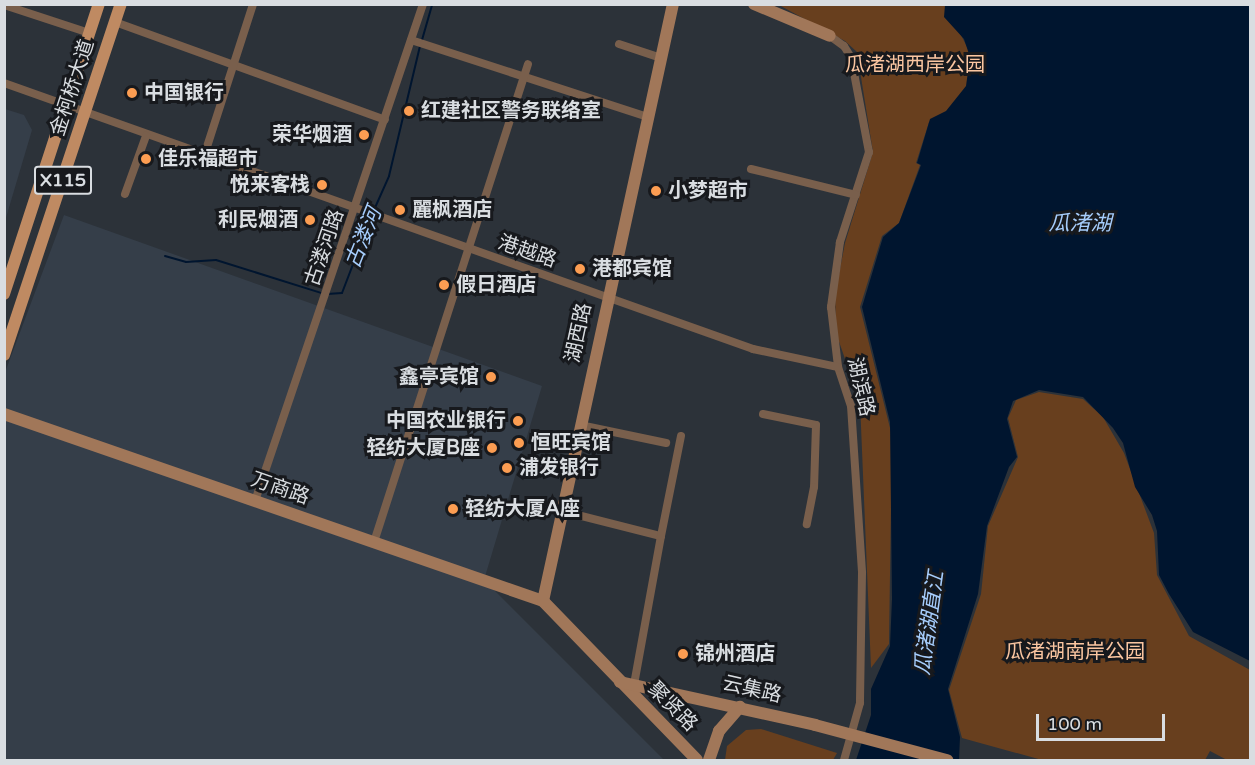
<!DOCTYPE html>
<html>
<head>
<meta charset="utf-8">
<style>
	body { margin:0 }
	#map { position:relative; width:1255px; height:765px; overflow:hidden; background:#2c3239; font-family:"Varela Round","Noto Sans SC",sans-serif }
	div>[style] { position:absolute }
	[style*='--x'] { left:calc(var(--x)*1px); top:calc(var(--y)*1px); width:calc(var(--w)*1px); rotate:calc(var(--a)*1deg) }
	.built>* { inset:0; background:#353e49 }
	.green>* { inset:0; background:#683f1e }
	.water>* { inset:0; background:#00152f }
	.stream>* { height:2px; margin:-1px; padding:0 1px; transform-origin:1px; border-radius:1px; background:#00152f }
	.street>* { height:8px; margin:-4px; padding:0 4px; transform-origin:4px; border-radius:4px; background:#795f4c }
	.secondary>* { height:12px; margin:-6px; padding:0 6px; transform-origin:6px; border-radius:6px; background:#a17759 }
	.primary>* { height:12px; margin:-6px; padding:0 6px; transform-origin:6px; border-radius:6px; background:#bf8a62 }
	.secondary-bridge>* { height:12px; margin:-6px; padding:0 6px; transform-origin:6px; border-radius:6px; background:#a17759 }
	.dots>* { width:16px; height:16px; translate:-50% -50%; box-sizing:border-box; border:3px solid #17191d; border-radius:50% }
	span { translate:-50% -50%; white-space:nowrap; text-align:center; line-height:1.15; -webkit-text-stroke:6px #17191d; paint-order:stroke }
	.shield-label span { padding:2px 4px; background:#17191d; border:2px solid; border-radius:4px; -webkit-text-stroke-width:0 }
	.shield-label { font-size:18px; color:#d9dde1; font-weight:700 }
	.park-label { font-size:20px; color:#fbc6a1 }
	.street-label { font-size:20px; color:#d9dde1 }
	.poi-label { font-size:20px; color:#d9dde1; font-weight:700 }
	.left { translate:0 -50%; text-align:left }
	.right { translate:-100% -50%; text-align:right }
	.water-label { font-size:21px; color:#a6cdfc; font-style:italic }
	.frame { position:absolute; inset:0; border:6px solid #d9dde1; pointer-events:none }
	.scale { position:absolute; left:1036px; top:714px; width:129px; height:27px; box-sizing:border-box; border:3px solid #d9dde1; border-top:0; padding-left:8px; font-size:18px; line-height:21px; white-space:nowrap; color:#d9dde1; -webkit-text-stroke:4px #17191d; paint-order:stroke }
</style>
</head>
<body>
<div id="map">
	<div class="built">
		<div style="clip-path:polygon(5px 109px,24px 115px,32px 130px,5px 221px)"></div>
		<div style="clip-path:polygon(64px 215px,542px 386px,484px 580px,664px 760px,5px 760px,4px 375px)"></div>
	</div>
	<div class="green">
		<div style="clip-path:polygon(779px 5px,946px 5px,969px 51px,971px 82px,955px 107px,929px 122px,916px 163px,920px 165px,899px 223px,882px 236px,860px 307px,892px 436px,889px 644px,871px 668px,860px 402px,836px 333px,835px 295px,845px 243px,873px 152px,857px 52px,845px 41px)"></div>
		<div style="clip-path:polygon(1039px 392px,1083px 399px,1103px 417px,1124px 453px,1154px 533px,1157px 575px,1189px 636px,1250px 670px,1250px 760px,1227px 760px,1210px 751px,1205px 760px,1042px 760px,962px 738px,949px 690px,981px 594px,988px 526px,1018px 457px,1008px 418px,1016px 400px)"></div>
		<div style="clip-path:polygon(761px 729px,837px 753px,833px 760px,725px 760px,727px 746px,746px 730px)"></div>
	</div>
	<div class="water">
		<div style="clip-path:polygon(945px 5px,1250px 5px,1250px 661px,1193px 632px,1169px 594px,1159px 575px,1157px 531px,1152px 515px,1135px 487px,1123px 443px,1113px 428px,1083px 397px,1039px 390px,1013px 401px,1007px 419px,1017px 457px,1009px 467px,987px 526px,978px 594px,948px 689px,960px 737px,959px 760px,856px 760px,871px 715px,871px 689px,890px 646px,892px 599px,890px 422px,862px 307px,883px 237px,899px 223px,921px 165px,917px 163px,930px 119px,946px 111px,966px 86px,970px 57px,964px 39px,944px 17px)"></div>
	</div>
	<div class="stream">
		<div style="--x:422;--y:40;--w:37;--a:-74"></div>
		<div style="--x:374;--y:210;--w:37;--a:-66"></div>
		<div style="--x:389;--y:176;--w:134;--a:-76.6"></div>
		<div style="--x:165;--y:256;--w:22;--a:16"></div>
		<div style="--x:186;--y:262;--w:30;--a:-4"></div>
		<div style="--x:216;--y:260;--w:110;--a:17.4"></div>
		<div style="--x:327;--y:294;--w:15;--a:-4"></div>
		<div style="--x:342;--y:293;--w:84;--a:-69"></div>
	</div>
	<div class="street">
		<div style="--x:4;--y:5;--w:89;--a:18.2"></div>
		<div style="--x:115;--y:22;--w:287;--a:19.9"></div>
		<div style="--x:830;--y:36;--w:17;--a:36"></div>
		<div style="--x:844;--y:46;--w:13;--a:58"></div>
		<div style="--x:851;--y:57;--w:97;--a:79.3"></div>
		<div style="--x:869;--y:152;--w:95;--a:107.9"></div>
		<div style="--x:840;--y:242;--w:66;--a:97.9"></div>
		<div style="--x:831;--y:307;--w:60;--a:83.3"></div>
		<div style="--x:838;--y:367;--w:41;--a:71.6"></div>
		<div style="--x:851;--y:406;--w:167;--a:86.2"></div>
		<div style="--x:862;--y:573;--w:130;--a:90.9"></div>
		<div style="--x:860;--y:703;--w:59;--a:105.7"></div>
		<div style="--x:411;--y:40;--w:249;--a:18"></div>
		<div style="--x:619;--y:44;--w:44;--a:18.4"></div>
		<div style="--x:4;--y:83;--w:795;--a:19.55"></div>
		<div style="--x:753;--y:349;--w:87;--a:12"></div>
		<div style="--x:204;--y:156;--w:160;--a:-72.1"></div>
		<div style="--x:751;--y:169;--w:108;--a:13.9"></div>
		<div style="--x:125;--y:194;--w:62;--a:-70.1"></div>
		<div style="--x:763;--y:414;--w:54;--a:11.7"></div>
		<div style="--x:816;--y:425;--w:62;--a:91.8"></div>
		<div style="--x:814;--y:487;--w:38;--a:101"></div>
		<div style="--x:580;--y:425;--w:88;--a:11.8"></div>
		<div style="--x:255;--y:501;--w:525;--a:-71.32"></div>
		<div style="--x:562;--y:511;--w:102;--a:14.2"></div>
		<div style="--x:661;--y:536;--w:151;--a:100.3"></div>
		<div style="--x:661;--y:536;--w:102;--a:-78.7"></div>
		<div style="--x:374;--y:542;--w:502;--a:-72.14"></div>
	</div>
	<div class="secondary">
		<div style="--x:754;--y:4;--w:82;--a:22.8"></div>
		<div style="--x:4;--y:414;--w:571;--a:19.13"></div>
		<div style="--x:543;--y:601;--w:221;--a:45.9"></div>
		<div style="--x:543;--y:601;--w:611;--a:-77.72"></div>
		<div style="--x:620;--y:682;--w:200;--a:12.4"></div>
		<div style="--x:709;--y:760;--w:31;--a:-71"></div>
		<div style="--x:719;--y:731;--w:32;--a:-49"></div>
	</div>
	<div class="primary">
		<div style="--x:4;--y:294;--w:305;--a:-71.9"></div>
		<div style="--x:4;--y:355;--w:370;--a:-71.6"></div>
	</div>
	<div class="secondary-bridge">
		<div style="--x:815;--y:725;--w:137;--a:14.9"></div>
	</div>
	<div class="dots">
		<div style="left:132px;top:93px;background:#fc9d52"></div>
		<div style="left:409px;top:111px;background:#fc9d52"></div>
		<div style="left:364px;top:135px;background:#fc9d52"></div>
		<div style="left:146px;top:159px;background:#fc9d52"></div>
		<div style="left:322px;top:185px;background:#fc9d52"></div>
		<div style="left:656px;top:191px;background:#fc9d52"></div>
		<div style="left:400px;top:210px;background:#fc9d52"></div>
		<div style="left:310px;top:220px;background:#fc9d52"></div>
		<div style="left:580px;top:269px;background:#fc9d52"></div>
		<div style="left:444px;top:285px;background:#fc9d52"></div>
		<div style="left:491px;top:377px;background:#fc9d52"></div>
		<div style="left:518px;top:421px;background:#fc9d52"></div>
		<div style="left:519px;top:443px;background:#fc9d52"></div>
		<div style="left:492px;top:448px;background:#fc9d52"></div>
		<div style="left:507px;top:468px;background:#fc9d52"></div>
		<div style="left:453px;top:509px;background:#fc9d52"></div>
		<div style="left:683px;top:654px;background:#fc9d52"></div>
	</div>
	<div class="shield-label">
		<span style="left:63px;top:180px">X115</span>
	</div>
	<div class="park-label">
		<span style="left:915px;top:65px">瓜渚湖西岸公园</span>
		<span style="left:1075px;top:652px">瓜渚湖南岸公园</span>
	</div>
	<div class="street-label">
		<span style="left:73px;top:88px;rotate:-72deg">金柯桥大道</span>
		<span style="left:325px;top:248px;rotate:-71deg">古溇河路</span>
		<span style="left:527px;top:252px;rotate:19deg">港越路</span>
		<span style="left:579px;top:333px;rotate:-78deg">湖西路</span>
		<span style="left:860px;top:387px;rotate:77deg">湖滨路</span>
		<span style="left:280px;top:489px;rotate:19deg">万商路</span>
		<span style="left:752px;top:690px;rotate:13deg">云集路</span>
		<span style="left:672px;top:707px;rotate:45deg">聚贤路</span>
	</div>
	<div class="poi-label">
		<span class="left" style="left:144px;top:93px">中国银行</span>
		<span class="left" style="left:421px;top:111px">红建社区警务联络室</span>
		<span class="right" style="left:352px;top:135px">荣华烟酒</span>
		<span class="left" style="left:158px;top:159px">佳乐福超市</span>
		<span class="right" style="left:310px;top:185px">悦来客栈</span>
		<span class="left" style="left:668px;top:191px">小梦超市</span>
		<span class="left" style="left:412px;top:210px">麗枫酒店</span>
		<span class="right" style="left:298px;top:220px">利民烟酒</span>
		<span class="left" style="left:592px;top:269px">港都宾馆</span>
		<span class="left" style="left:456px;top:285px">假日酒店</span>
		<span class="right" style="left:479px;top:377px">鑫亭宾馆</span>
		<span class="right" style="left:506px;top:421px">中国农业银行</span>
		<span class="left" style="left:531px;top:443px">恒旺宾馆</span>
		<span class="right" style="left:480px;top:448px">轻纺大厦B座</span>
		<span class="left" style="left:519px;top:468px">浦发银行</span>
		<span class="left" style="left:465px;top:509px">轻纺大厦A座</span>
		<span class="left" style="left:695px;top:654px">锦州酒店</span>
	</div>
	<div class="water-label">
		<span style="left:1080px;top:224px">瓜渚湖</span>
		<span style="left:364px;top:238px;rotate:-68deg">古溇河</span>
		<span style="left:930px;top:623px;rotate:-82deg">瓜渚湖直江</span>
	</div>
	<div class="frame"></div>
	<div class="scale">100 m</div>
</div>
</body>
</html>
